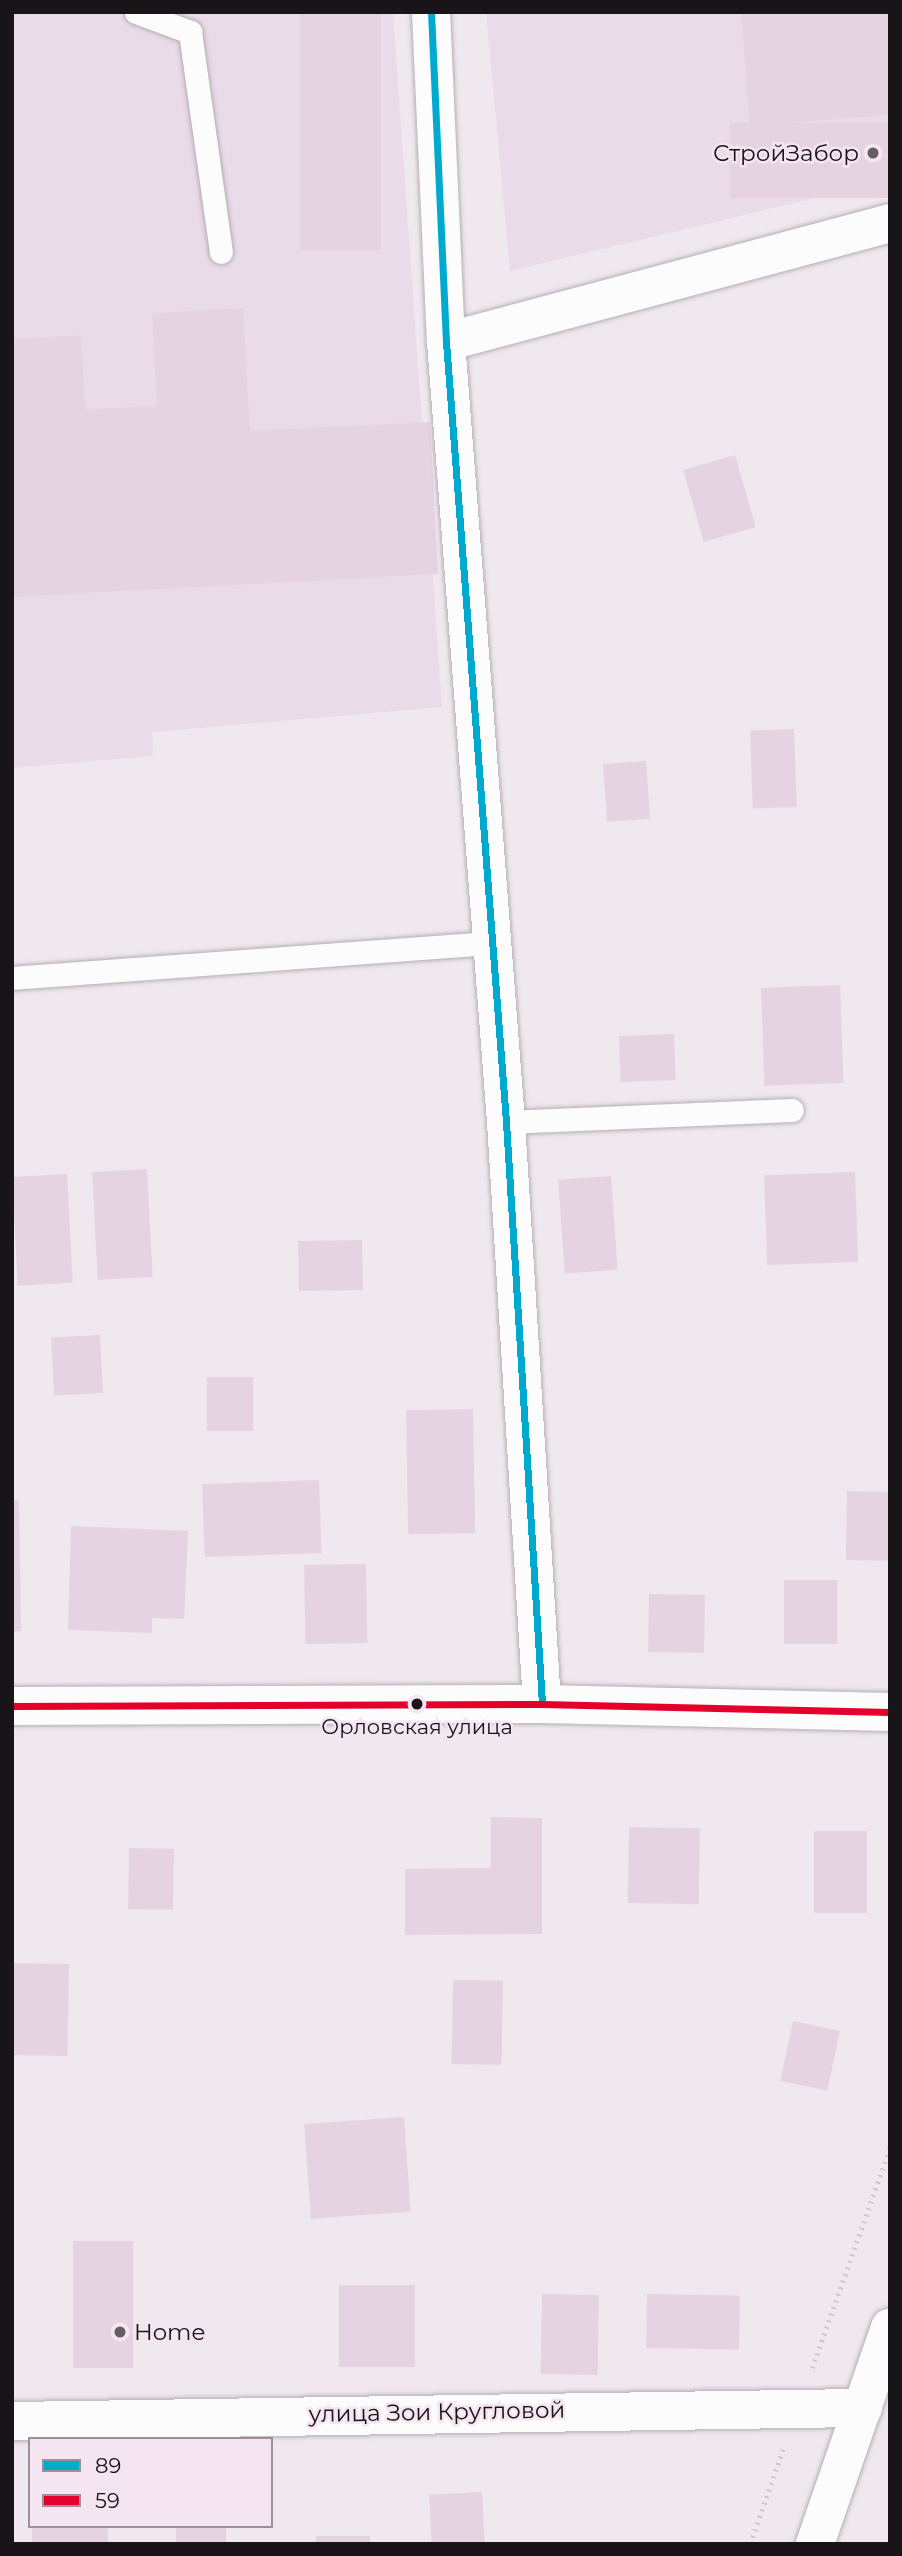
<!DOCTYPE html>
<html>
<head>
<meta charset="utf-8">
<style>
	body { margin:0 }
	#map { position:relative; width:902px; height:2556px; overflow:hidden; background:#f0e8ef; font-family:Montserrat,sans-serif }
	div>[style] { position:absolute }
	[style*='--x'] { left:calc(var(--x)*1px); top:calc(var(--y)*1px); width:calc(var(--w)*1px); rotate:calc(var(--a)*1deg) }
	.built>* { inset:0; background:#eadbe8 }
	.building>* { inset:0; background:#e5d3e2; transform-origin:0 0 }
	.path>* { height:4.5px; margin-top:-2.25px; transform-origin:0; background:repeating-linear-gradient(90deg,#cdcacc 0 2px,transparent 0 7px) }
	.roads { filter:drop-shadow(0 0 2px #b5afb4) drop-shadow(0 0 2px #b5afb4) }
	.lane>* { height:23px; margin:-11.5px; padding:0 11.5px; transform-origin:11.5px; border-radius:11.5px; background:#fdfcfd }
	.street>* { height:38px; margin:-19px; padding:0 19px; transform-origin:19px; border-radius:19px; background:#fdfcfd }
	.secondary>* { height:38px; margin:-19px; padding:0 19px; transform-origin:19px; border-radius:19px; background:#fdfcfd }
	.bus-1>* { height:7px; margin:-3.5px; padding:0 3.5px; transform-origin:3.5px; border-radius:3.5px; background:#00a9ce }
	.bus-2>* { height:7px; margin:-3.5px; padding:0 3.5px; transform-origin:3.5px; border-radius:3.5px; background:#e4002b }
	.dots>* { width:19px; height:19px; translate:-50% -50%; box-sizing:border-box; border:4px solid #f4e5f0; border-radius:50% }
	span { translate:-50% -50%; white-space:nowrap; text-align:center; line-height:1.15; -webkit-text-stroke:5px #f4e5f0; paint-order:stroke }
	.bus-label { font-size:21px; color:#191418 }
	.poi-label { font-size:23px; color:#191418 }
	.right { translate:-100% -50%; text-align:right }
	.left { translate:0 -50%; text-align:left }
	.street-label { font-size:23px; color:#191418 }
	.frame { position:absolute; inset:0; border:14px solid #191418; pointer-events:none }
	.legend { position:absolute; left:28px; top:2437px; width:245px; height:91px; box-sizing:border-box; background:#f4e5f0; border:2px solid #9c919a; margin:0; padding:9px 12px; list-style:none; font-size:21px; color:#191418 }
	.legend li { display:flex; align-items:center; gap:14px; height:35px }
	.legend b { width:35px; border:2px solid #9c919a }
</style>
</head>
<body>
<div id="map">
	<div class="built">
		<div style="clip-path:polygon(12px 12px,393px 12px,442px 707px,152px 732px,153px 756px,12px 768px)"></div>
		<div style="clip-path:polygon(486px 12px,890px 12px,890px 180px,510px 271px)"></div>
	</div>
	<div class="building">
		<div style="left:300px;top:12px;width:81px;height:238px"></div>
		<div style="clip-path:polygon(741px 12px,890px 12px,890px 115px,750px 126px)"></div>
		<div style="left:890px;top:123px;width:75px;height:160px;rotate:90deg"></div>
		<div style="clip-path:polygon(243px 308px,250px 431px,430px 422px,438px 574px,12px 597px,12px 339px,81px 335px,85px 409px,157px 406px,152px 313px)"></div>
		<div style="left:735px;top:455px;width:75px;height:54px;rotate:74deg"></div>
		<div style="left:794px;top:729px;width:78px;height:44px;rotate:88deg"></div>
		<div style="left:646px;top:761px;width:58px;height:43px;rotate:86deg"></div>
		<div style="left:840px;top:985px;width:98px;height:79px;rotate:88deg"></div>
		<div style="left:674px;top:1034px;width:46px;height:55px;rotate:88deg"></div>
		<div style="left:147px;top:1169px;width:108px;height:55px;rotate:87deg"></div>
		<div style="left:855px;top:1172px;width:90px;height:91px;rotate:88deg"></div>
		<div style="left:67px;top:1174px;width:109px;height:55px;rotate:87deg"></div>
		<div style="left:611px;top:1176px;width:94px;height:53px;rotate:86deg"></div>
		<div style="left:362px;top:1240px;width:50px;height:64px;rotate:89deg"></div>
		<div style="left:100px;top:1335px;width:58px;height:49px;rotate:87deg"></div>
		<div style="left:207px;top:1377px;width:46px;height:54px"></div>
		<div style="left:473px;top:1409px;width:124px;height:67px;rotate:89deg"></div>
		<div style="left:319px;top:1480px;width:73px;height:117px;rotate:88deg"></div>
		<div style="left:847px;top:1491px;width:43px;height:69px;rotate:1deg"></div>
		<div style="clip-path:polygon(12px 1500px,19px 1500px,21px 1631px,12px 1632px)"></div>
		<div style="clip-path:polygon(71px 1526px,188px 1531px,184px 1619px,152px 1618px,152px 1633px,68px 1630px)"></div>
		<div style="left:366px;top:1564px;width:79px;height:62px;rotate:89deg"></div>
		<div style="left:784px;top:1580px;width:53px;height:64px"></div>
		<div style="left:649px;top:1594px;width:56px;height:58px;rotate:1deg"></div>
		<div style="clip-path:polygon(491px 1817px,542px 1818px,542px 1934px,405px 1935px,405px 1869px,491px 1868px)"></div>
		<div style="left:629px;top:1827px;width:71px;height:76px;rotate:1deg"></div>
		<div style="left:814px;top:1831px;width:53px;height:82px"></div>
		<div style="left:129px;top:1848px;width:45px;height:61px;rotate:1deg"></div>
		<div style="left:12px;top:1963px;width:57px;height:92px;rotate:1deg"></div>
		<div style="left:453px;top:1980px;width:50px;height:84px;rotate:1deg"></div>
		<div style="left:793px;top:2021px;width:48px;height:61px;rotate:12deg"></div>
		<div style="left:404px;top:2117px;width:95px;height:100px;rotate:86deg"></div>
		<div style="left:73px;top:2241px;width:60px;height:127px"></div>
		<div style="left:339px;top:2285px;width:76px;height:82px"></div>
		<div style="left:542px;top:2294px;width:57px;height:80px;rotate:1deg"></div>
		<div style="left:647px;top:2294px;width:93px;height:54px;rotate:1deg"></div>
		<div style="left:482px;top:2492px;width:52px;height:53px;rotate:87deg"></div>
		<div style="left:32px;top:2526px;width:76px;height:18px"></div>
		<div style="left:176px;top:2526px;width:50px;height:18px"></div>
		<div style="left:316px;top:2536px;width:54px;height:8px"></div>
	</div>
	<div class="path">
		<div style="--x:812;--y:2368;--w:233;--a:-70.5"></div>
		<div style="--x:750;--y:2544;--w:101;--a:-70.8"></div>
	</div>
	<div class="roads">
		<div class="lane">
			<div style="--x:136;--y:12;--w:58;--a:20.3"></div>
			<div style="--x:190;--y:32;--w:222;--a:82"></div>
			<div style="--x:12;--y:978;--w:481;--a:-4.2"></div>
			<div style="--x:506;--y:1122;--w:286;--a:-2.4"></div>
		</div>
		<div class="street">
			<div style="--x:431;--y:12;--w:330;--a:87.4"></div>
			<div style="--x:446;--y:342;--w:782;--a:85.6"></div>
			<div style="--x:506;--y:1122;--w:583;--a:86.46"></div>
			<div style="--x:446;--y:342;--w:460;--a:-15"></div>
			<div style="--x:12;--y:2421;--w:851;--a:-0.88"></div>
		</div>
		<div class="secondary">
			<div style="--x:12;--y:1706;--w:530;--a:-0.22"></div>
			<div style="--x:542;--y:1704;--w:348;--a:1.3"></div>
			<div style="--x:815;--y:2544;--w:229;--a:-70.9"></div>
		</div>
	</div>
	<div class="bus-1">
		<div style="--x:431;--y:12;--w:330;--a:87.4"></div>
		<div style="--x:446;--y:342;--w:782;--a:85.6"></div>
		<div style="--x:506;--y:1122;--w:583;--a:86.46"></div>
	</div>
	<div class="bus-2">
		<div style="--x:12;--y:1706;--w:530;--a:-0.22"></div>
		<div style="--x:542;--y:1704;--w:348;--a:1.3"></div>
	</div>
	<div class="dots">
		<div style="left:873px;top:153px;background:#645e63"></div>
		<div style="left:417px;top:1704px;background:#191418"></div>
		<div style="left:120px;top:2332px;background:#645e63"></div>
	</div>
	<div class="bus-label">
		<span style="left:417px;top:1727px">Орловская улица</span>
	</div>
	<div class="poi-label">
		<span class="right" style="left:859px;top:153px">СтройЗабор</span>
		<span class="left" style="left:134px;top:2332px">Home</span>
	</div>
	<div class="street-label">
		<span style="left:437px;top:2412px;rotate:-1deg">улица Зои Кругловой</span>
	</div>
	<div class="frame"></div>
	<ul class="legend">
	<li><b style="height:9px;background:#00a9ce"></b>89</li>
	<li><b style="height:9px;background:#e4002b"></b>59</li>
	</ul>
</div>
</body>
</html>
